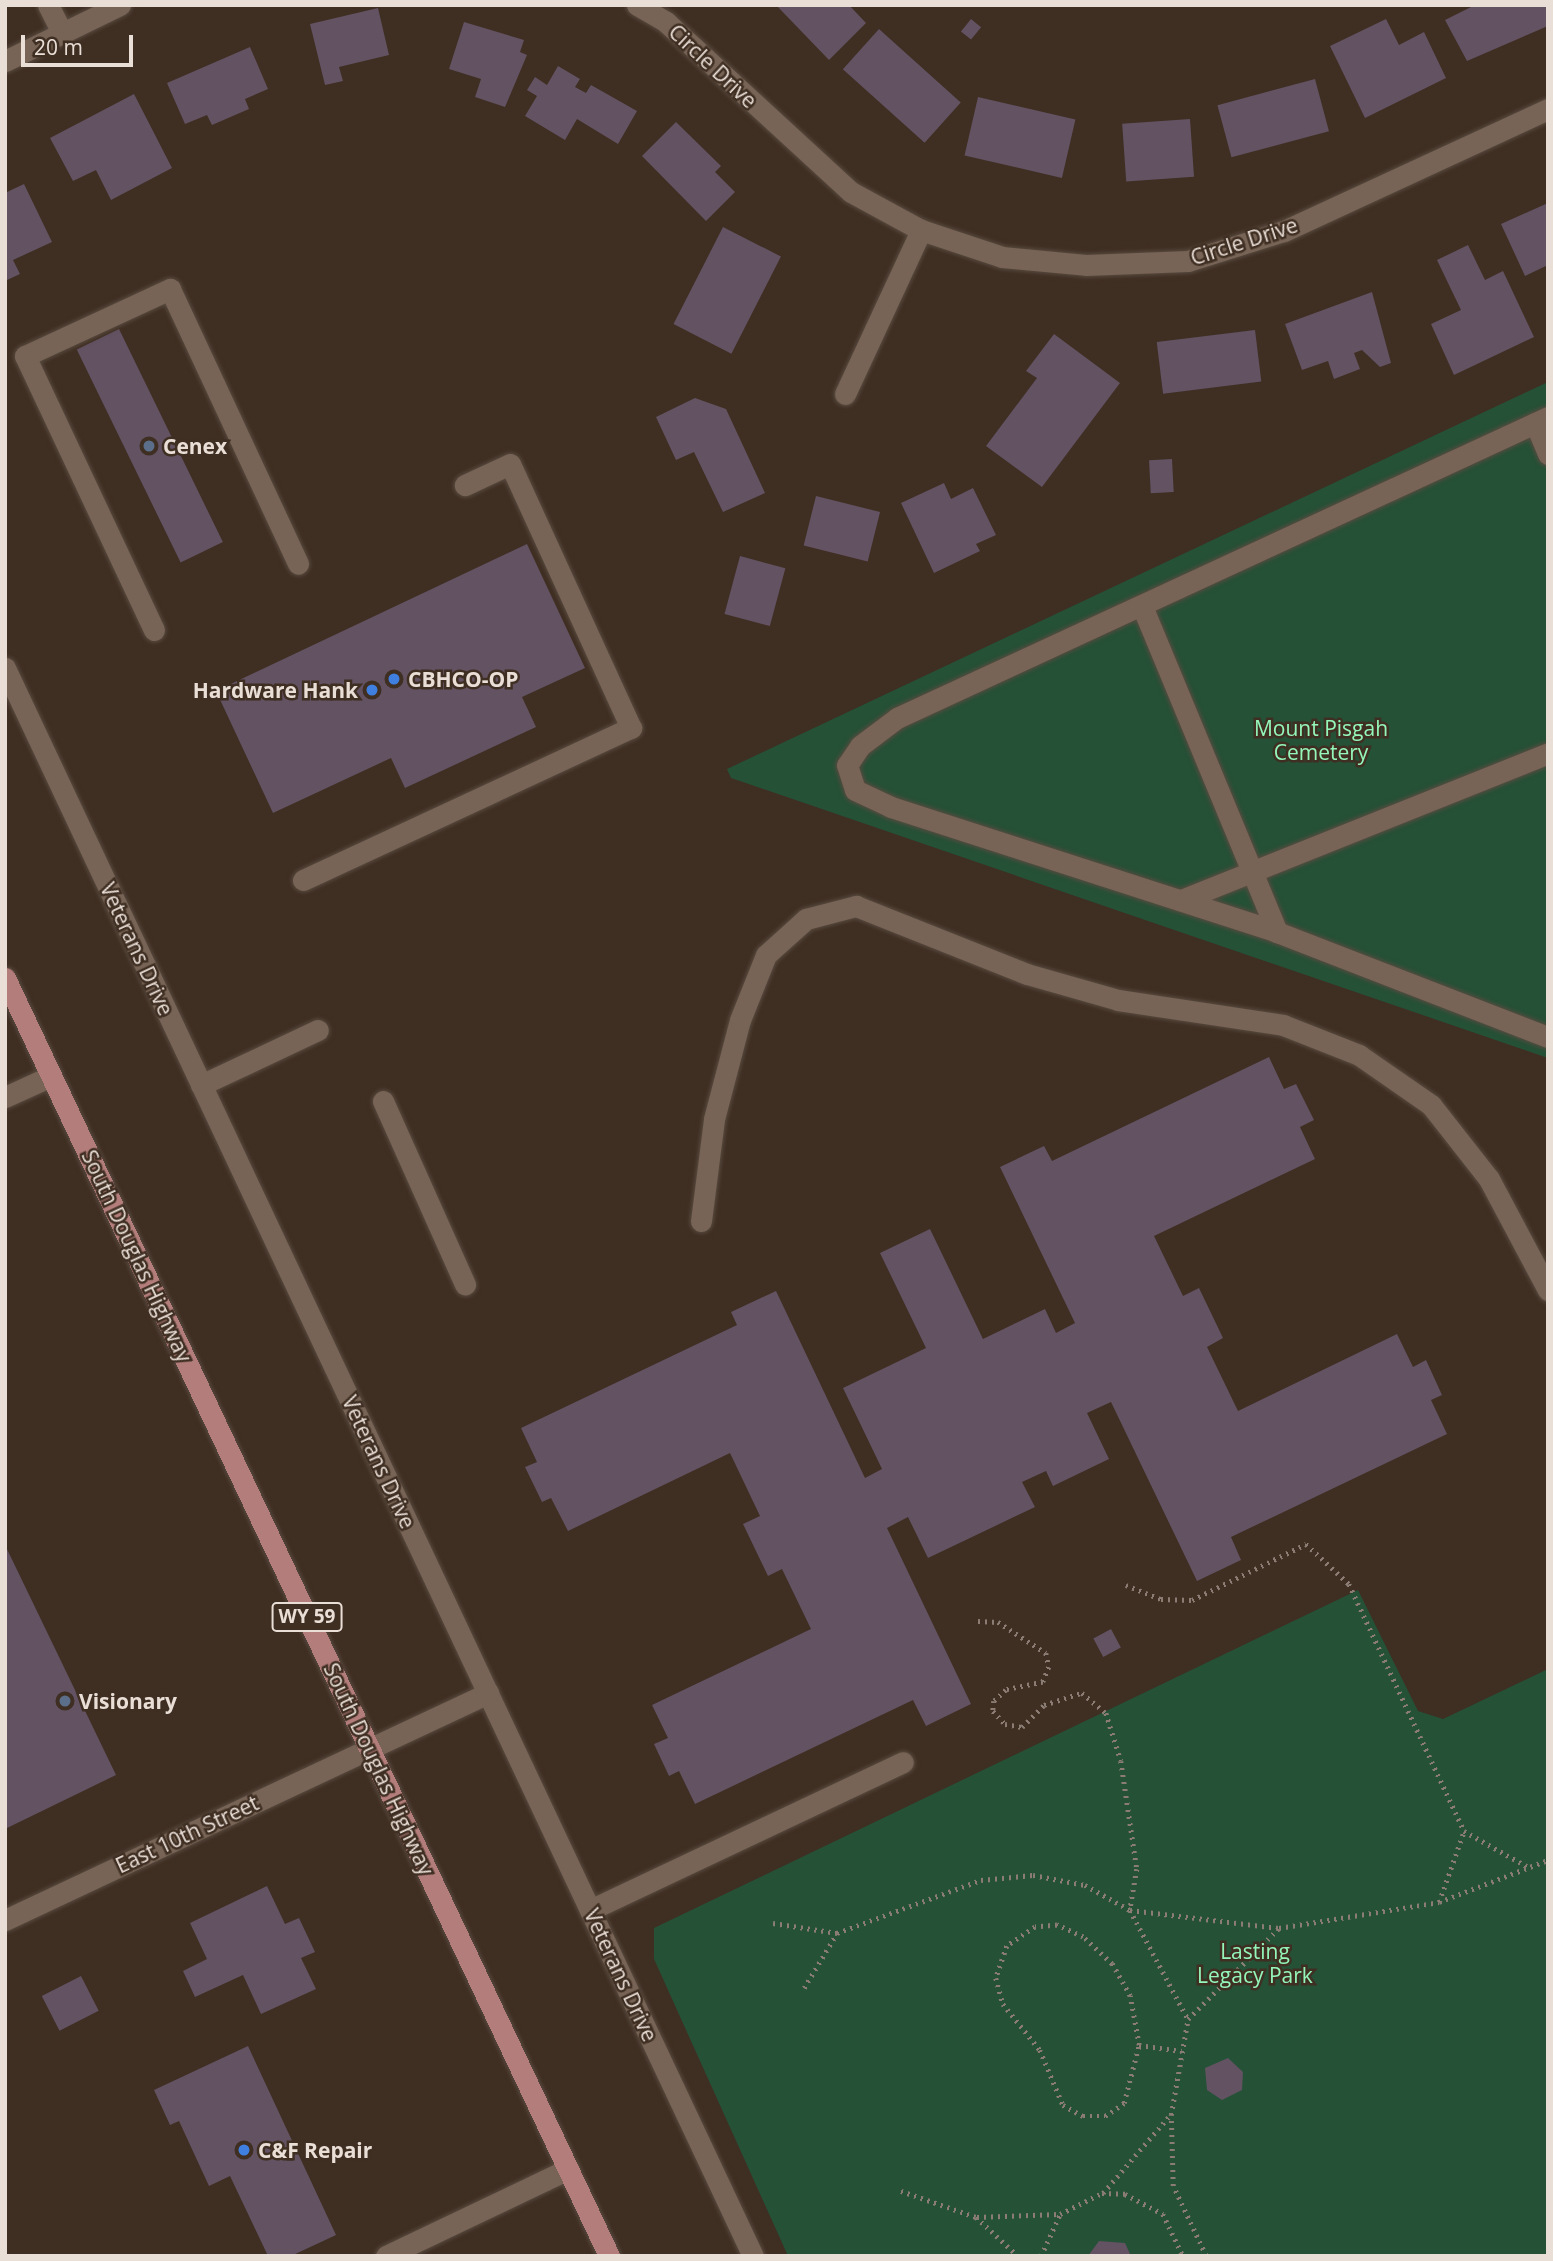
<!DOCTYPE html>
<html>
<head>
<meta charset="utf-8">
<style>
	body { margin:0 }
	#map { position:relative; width:1553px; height:2261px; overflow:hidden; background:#3f2e22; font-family:"Open Sans",sans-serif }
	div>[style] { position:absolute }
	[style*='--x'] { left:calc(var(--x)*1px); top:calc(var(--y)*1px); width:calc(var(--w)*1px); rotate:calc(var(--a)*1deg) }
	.green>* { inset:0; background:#255137 }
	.building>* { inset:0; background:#625262; transform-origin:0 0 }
	.path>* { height:4.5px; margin-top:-2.25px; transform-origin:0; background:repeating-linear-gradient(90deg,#8b7d73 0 2px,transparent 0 7px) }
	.roads { filter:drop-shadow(0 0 2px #584a3f) drop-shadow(0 0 2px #584a3f) }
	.minor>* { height:21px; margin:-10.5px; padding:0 10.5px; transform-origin:10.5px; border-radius:10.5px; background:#776456 }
	.major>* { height:21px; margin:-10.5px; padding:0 10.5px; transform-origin:10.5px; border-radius:10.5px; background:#b37d7b }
	.dots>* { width:19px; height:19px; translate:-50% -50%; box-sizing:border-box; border:4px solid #3f2e22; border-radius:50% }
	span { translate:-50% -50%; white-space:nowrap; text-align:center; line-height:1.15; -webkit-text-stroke:5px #3f2e22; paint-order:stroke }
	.shield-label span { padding:2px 5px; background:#3f2e22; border:2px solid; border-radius:5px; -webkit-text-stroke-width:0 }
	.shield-label { font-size:19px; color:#eadfd7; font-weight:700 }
	.street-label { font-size:21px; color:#eadfd7 }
	.poi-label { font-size:21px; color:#eadfd7; font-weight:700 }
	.left { translate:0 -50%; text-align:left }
	.right { translate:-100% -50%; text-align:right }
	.park-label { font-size:21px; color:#94f6b9 }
	.frame { position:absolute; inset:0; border:7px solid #eadfd7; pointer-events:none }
	.scale { position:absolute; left:21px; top:35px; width:112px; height:32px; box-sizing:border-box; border:4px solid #eadfd7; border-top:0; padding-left:9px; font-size:21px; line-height:24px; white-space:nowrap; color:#eadfd7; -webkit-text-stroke:5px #3f2e22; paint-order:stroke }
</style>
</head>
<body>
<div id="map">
	<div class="green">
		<div style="clip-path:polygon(1548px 382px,1548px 1058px,731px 778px,727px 769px)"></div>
		<div style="clip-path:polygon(1358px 1590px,1418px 1711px,1443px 1719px,1548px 1669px,1548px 2256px,788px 2256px,654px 1959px,654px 1928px)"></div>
	</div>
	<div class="building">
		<div style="clip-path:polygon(776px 5px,849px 5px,866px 23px,829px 60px)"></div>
		<div style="clip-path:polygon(1475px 5px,1548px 5px,1548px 26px,1467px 61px,1445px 20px)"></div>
		<div style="clip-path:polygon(378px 8px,389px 55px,339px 67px,343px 81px,325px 85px,310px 24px)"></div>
		<div style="left:971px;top:19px;width:13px;height:16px;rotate:39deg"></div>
		<div style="clip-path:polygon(1386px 19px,1399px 45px,1424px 32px,1446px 78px,1365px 118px,1330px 46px)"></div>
		<div style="clip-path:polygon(464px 22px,524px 40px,520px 52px,527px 55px,505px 107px,475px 97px,481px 79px,449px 69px)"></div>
		<div style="left:879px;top:29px;width:110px;height:54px;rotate:42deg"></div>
		<div style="clip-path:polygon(250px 47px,268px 89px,245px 99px,249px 109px,212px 125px,207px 115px,185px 124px,167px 83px)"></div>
		<div style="clip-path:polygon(558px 66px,580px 79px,575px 87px,586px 93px,591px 85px,637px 111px,618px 144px,577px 119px,565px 140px,525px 116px,537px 96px,527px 90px,535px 77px,547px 85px)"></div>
		<div style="left:1315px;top:79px;width:54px;height:101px;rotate:75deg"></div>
		<div style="clip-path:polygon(134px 94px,172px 168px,111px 200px,96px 170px,73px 181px,50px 138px)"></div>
		<div style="left:978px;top:97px;width:100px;height:60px;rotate:13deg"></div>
		<div style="left:1190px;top:119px;width:58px;height:68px;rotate:86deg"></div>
		<div style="clip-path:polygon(676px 122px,721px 166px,715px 172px,735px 192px,706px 221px,642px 156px)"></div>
		<div style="clip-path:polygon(24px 184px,52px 242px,13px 260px,20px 274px,5px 281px,5px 193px)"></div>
		<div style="clip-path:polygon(1548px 203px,1548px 265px,1525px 276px,1501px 224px)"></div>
		<div style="left:723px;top:227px;width:65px;height:109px;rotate:27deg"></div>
		<div style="clip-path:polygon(1468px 245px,1485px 280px,1503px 271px,1534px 337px,1454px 375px,1431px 324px,1461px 310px,1437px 260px)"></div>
		<div style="clip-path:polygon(1372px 292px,1391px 363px,1380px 367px,1362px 350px,1354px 353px,1360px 369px,1334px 379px,1328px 361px,1302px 370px,1285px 324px)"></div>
		<div style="left:119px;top:329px;width:237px;height:47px;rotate:64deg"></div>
		<div style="left:1255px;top:330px;width:52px;height:99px;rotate:83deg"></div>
		<div style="clip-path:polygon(1054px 334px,1120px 383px,1042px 487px,986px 446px,1037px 378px,1026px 371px)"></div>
		<div style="clip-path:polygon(695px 398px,726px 409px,765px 493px,723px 512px,694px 452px,676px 460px,656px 417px)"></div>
		<div style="left:1172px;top:459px;width:33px;height:23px;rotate:87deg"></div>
		<div style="clip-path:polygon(944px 483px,951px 499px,973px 488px,996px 535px,976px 544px,980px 551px,934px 573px,901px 503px)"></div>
		<div style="left:816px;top:496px;width:66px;height:51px;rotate:14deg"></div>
		<div style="clip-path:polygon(527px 544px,585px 668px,522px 697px,536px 727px,405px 788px,391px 758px,273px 813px,216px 691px)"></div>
		<div style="left:740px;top:556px;width:47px;height:60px;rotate:15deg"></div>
		<div style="clip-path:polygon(1269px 1057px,1284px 1089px,1296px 1084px,1314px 1120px,1300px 1127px,1315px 1159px,1154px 1236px,1183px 1296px,1199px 1288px,1223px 1338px,1207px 1347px,1238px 1411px,1397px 1334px,1413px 1367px,1426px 1360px,1442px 1395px,1431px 1400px,1447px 1434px,1231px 1537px,1241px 1560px,1197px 1581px,1111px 1402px,1087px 1413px,1109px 1459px,1053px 1486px,1046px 1471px,1022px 1482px,1035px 1507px,928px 1558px,908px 1517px,887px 1528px,971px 1704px,926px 1726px,913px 1700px,695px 1804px,679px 1771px,669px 1776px,654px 1744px,668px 1738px,652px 1705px,811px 1629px,782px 1569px,768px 1576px,743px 1524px,760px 1516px,730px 1453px,568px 1531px,551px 1498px,542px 1502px,525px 1467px,537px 1462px,521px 1428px,737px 1325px,731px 1312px,776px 1291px,865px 1478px,882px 1469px,843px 1388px,926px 1348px,880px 1253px,930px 1229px,983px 1339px,1045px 1309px,1056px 1333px,1075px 1323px,1000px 1167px,1044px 1146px,1052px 1161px)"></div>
		<div style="clip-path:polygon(5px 1545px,116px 1775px,5px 1829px)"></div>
		<div style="left:1111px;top:1629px;width:21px;height:20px;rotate:62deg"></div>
		<div style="clip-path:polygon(267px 1886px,285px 1924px,299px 1918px,315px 1952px,301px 1958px,316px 1989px,261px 2014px,243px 1975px,195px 1997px,183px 1971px,207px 1959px,190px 1923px)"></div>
		<div style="left:81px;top:1976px;width:39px;height:44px;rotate:63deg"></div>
		<div style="clip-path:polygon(248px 2046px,336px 2235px,291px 2256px,268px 2256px,230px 2176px,209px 2186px,179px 2121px,170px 2125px,154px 2090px)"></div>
		<div style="clip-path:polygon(1228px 2058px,1243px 2072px,1242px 2090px,1222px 2100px,1207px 2090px,1205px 2068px)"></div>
		<div style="clip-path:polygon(1099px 2241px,1125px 2243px,1131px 2256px,1088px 2256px)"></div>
	</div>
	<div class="path">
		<div style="--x:1126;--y:1585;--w:38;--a:22"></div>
		<div style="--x:1161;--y:1599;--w:31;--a:2"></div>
		<div style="--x:1192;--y:1600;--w:127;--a:-26.2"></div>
		<div style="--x:1306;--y:1544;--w:59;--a:42.9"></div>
		<div style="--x:1349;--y:1584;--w:272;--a:65"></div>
		<div style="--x:978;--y:1621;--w:20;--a:3"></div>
		<div style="--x:998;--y:1622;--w:57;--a:32.9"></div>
		<div style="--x:1046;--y:1653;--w:14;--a:78"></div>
		<div style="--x:1049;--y:1667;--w:16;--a:112"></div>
		<div style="--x:1043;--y:1682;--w:38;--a:168"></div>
		<div style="--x:1006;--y:1690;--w:16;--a:137"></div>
		<div style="--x:994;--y:1701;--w:10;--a:96"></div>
		<div style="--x:993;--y:1711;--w:18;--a:47"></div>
		<div style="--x:1005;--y:1724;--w:17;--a:10"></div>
		<div style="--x:1022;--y:1727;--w:31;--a:-45"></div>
		<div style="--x:1044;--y:1705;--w:40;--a:-18"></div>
		<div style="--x:1082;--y:1693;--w:31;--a:40"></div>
		<div style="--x:1106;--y:1713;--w:50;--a:72.6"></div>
		<div style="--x:1121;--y:1761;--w:109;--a:81.6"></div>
		<div style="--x:1137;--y:1869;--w:42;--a:99.7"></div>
		<div style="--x:1130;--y:1910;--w:150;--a:6.9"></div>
		<div style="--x:1439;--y:1902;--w:75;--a:-70.6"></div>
		<div style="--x:1464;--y:1831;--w:76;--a:29.3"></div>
		<div style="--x:773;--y:1923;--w:65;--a:8.9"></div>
		<div style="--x:804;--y:1988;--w:64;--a:-59"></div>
		<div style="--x:837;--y:1933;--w:153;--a:-20.2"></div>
		<div style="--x:981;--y:1880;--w:52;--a:-5.5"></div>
		<div style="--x:1033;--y:1875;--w:53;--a:10.9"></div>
		<div style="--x:1085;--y:1885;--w:51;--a:29.1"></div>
		<div style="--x:1130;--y:1910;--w:123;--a:62"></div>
		<div style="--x:1139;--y:2045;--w:50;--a:-100.4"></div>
		<div style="--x:1130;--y:1996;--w:37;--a:-119"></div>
		<div style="--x:1112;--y:1964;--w:40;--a:-137"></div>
		<div style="--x:1083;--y:1937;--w:29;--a:-155"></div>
		<div style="--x:1057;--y:1925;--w:22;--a:175"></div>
		<div style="--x:1035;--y:1927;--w:34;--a:146"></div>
		<div style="--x:1007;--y:1946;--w:34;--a:109"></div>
		<div style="--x:996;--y:1978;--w:27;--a:75"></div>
		<div style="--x:1003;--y:2004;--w:59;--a:51.2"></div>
		<div style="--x:1040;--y:2050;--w:60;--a:67.3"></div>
		<div style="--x:1063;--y:2105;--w:23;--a:29"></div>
		<div style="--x:1083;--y:2116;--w:22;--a:0"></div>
		<div style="--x:1105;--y:2116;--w:23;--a:-34"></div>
		<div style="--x:1124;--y:2103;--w:60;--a:-75.5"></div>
		<div style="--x:1139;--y:2045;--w:43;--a:7.9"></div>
		<div style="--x:901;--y:2191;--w:79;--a:19.1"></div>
		<div style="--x:976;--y:2217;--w:57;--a:42.9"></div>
		<div style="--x:1103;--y:2193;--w:103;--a:-49.3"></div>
		<div style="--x:977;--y:2217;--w:83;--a:-2.1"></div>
		<div style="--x:1041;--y:2256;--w:46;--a:-65.7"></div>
		<div style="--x:1060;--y:2214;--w:47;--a:-26.6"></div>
		<div style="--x:1102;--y:2193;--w:23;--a:2"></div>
		<div style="--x:1125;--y:2194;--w:43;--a:27.8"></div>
		<div style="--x:1163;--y:2214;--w:47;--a:64.5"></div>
		<div style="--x:1206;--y:2256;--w:77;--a:-115.2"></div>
		<div style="--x:1173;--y:2186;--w:71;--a:-91.6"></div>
		<div style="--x:1171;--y:2115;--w:97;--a:-80"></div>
		<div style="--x:1188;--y:2019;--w:129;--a:-45"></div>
		<div style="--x:1279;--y:1928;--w:162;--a:-9.2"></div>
		<div style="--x:1439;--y:1902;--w:117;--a:-21.1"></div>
	</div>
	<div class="roads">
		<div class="minor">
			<div style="--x:48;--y:5;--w:31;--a:63"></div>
			<div style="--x:637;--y:5;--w:34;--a:30"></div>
			<div style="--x:666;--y:22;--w:251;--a:42.6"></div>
			<div style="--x:851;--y:192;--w:80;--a:28.5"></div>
			<div style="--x:921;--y:230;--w:85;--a:18.4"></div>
			<div style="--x:1002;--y:257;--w:84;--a:5.4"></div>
			<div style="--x:1086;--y:265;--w:102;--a:-2.2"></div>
			<div style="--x:1188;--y:261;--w:101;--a:-17.4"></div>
			<div style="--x:1284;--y:231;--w:291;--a:-24.8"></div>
			<div style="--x:5;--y:61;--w:128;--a:-26"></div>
			<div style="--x:845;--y:394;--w:181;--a:-65.1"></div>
			<div style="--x:1548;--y:417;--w:717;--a:155.19"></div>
			<div style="--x:897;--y:718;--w:46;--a:142.9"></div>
			<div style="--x:860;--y:746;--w:23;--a:124"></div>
			<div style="--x:847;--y:765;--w:26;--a:72"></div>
			<div style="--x:855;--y:790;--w:40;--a:25"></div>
			<div style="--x:891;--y:807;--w:406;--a:17.9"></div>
			<div style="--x:1277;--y:932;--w:291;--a:21.2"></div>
			<div style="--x:1535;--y:423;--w:34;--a:67"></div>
			<div style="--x:1142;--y:606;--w:353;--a:67.5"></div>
			<div style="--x:154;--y:630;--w:303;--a:-115.2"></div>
			<div style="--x:25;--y:356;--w:160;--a:-24.8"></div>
			<div style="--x:170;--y:289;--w:303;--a:65"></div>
			<div style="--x:5;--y:668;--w:1755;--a:64.78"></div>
			<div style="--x:303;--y:880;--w:362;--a:-24.9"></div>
			<div style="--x:631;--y:728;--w:290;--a:-114.6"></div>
			<div style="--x:510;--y:464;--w:50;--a:155"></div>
			<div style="--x:1181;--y:900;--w:395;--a:-21.8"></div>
			<div style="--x:201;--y:1085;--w:129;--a:-25.2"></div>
			<div style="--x:5;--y:1097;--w:51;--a:-24.5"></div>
			<div style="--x:383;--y:1101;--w:201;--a:65.9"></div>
			<div style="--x:701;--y:1221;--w:103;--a:-82.7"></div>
			<div style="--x:714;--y:1119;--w:102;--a:-75.3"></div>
			<div style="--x:740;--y:1020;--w:70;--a:-68.2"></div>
			<div style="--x:766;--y:955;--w:54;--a:-42"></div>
			<div style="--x:806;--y:919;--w:52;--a:-14.6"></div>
			<div style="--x:856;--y:906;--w:184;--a:21.7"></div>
			<div style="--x:1027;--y:974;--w:95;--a:15.9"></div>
			<div style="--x:1118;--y:1000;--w:167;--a:8.6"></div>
			<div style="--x:1283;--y:1025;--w:82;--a:21.5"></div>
			<div style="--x:1359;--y:1055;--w:88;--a:34.8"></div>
			<div style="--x:1431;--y:1105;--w:94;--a:51.9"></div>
			<div style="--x:1489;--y:1179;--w:126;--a:62"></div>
			<div style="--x:590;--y:1910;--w:346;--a:-25.3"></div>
			<div style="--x:5;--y:1920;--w:534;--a:-25.17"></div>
			<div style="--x:386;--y:2256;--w:202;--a:-25.5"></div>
		</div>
		<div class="major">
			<div style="--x:5;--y:978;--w:1414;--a:64.7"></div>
		</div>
	</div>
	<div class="dots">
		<div style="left:149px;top:446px;background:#5c6f8a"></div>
		<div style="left:394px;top:679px;background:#3f7fe0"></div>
		<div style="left:372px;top:690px;background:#3f7fe0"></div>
		<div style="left:65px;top:1701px;background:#5c6f8a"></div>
		<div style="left:244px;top:2150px;background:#3f7fe0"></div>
	</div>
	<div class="shield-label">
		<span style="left:307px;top:1617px">WY 59</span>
	</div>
	<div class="street-label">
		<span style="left:713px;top:66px;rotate:43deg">Circle Drive</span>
		<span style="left:1244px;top:241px;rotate:-18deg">Circle Drive</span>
		<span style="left:137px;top:949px;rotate:65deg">Veterans Drive</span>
		<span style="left:137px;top:1256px;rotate:65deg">South Douglas Highway</span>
		<span style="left:379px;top:1462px;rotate:65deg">Veterans Drive</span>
		<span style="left:379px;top:1769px;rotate:65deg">South Douglas Highway</span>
		<span style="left:187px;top:1834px;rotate:-25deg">East 10th Street</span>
		<span style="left:621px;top:1975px;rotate:65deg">Veterans Drive</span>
	</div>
	<div class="poi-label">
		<span class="left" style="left:163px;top:446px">Cenex</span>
		<span class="left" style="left:408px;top:679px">CBHCO-OP</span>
		<span class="right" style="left:358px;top:690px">Hardware Hank</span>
		<span class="left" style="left:79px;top:1701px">Visionary</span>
		<span class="left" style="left:258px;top:2150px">C&amp;F Repair</span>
	</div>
	<div class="park-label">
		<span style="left:1321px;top:740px">Mount Pisgah<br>Cemetery</span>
		<span style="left:1255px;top:1963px">Lasting<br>Legacy Park</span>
	</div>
	<div class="frame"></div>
	<div class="scale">20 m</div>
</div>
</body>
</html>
